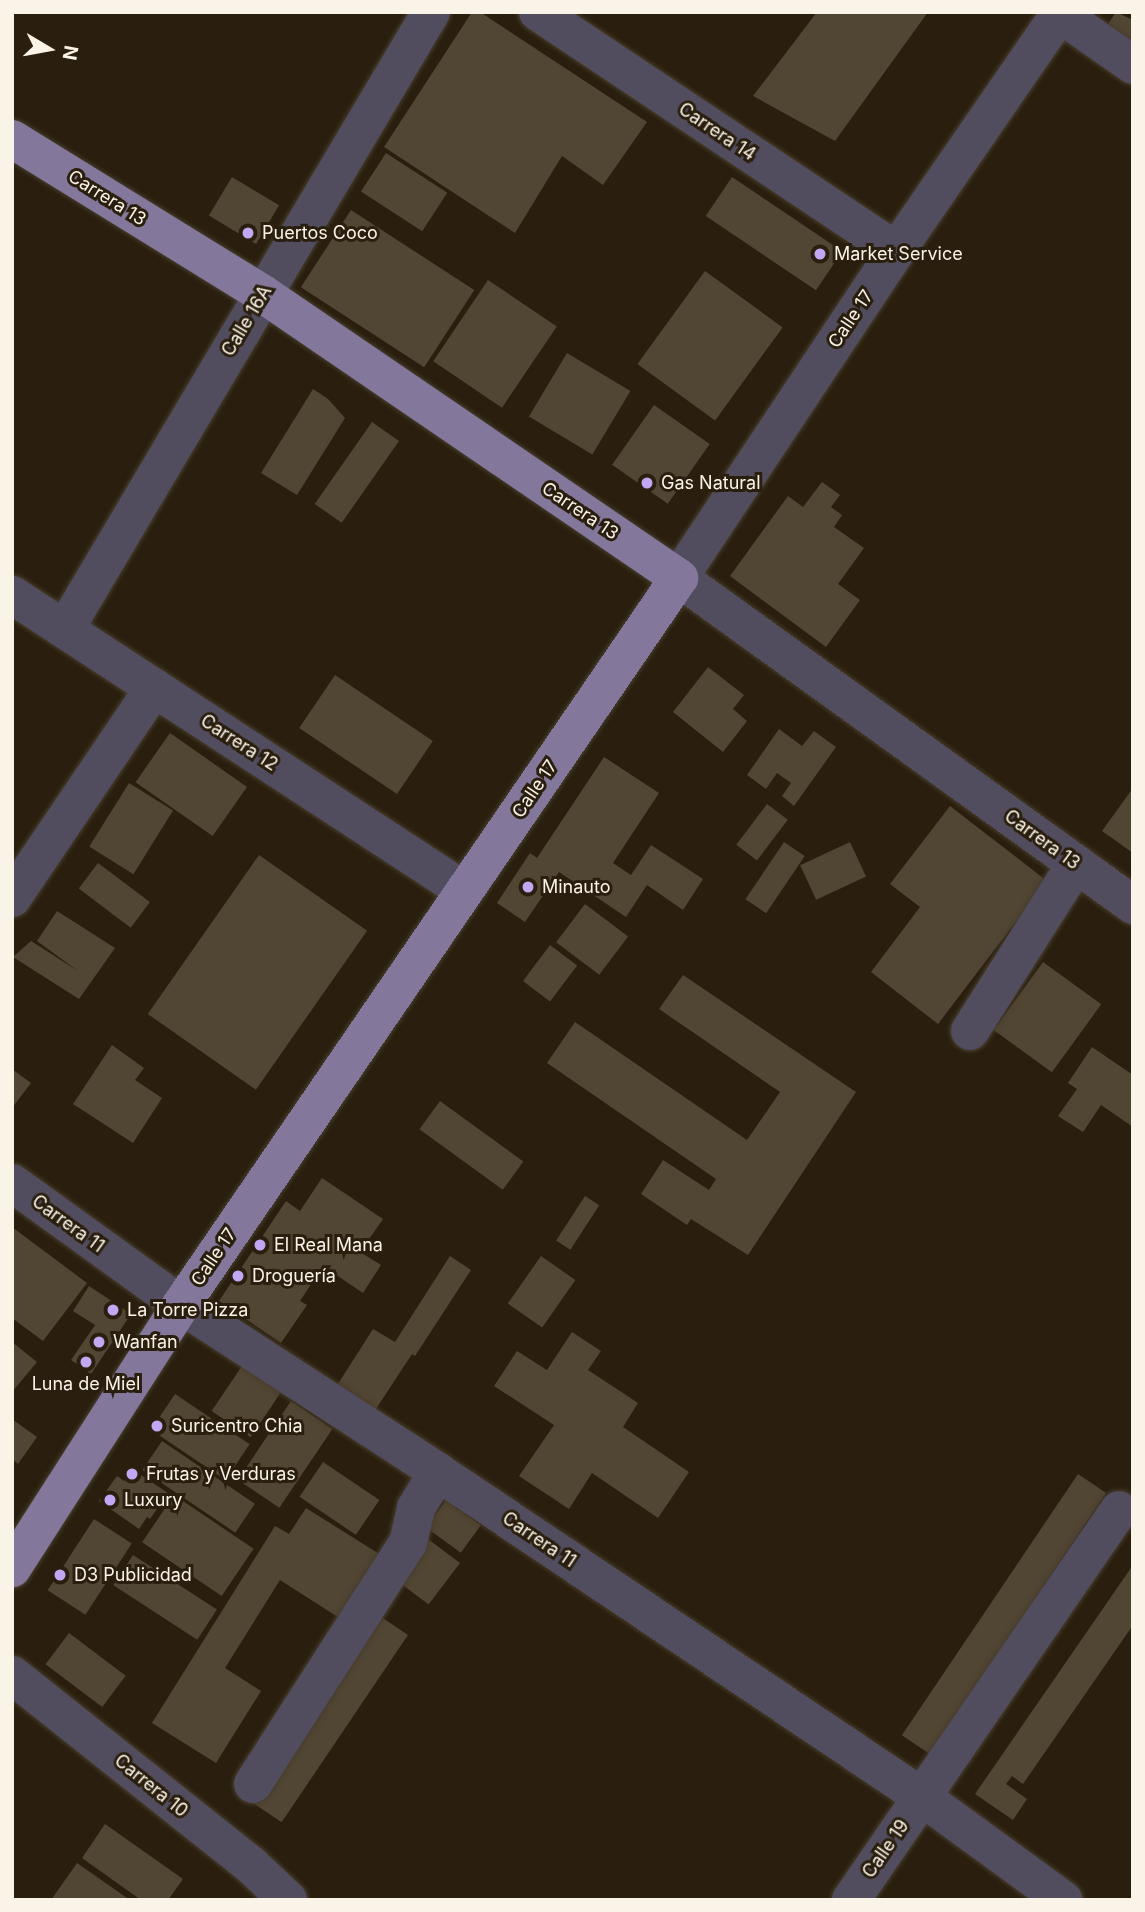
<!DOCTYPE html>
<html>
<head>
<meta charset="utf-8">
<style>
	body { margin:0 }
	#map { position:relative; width:1145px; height:1912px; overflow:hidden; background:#2a1f0e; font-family:Inter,sans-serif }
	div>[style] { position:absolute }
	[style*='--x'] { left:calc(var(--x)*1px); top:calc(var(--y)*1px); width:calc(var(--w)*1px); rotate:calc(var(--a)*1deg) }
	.building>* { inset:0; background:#514533; transform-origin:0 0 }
	.roads { filter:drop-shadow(0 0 2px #473d2d) drop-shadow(0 0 2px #473d2d) }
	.minor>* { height:38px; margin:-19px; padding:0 19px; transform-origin:19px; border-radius:19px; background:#524d5e }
	.major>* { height:38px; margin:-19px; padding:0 19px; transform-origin:19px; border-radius:19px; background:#83779b }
	.dots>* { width:19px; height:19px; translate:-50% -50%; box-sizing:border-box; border:4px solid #2a1f0e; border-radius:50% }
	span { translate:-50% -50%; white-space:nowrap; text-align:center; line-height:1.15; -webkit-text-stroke:6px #2a1f0e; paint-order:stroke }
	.street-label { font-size:18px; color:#faf3e8 }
	.poi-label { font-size:18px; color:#faf3e8 }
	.left { translate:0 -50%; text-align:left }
	.frame { position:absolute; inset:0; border:14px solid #faf3e8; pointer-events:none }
	.north { position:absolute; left:14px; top:14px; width:70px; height:70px; -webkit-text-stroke:5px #2a1f0e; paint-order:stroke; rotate:100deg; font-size:19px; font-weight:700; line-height:28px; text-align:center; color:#faf3e8 }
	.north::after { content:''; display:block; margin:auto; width:24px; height:32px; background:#faf3e8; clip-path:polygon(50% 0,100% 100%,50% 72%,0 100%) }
</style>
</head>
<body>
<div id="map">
	<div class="building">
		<div style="clip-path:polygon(472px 12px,480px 12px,647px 122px,603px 185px,562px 156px,515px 233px,384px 147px)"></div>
		<div style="clip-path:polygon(817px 12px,928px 12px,835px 141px,753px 96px)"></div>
		<div style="clip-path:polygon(1116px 12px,1133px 20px,1133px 54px,1102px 33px)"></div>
		<div style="left:386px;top:153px;width:73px;height:46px;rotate:33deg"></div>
		<div style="left:232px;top:177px;width:55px;height:45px;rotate:31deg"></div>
		<div style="left:732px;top:177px;width:133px;height:47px;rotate:34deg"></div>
		<div style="left:351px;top:210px;width:147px;height:92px;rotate:33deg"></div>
		<div style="left:705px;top:271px;width:96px;height:115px;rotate:36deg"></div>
		<div style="left:488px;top:280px;width:83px;height:98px;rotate:34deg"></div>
		<div style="left:567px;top:353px;width:74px;height:74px;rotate:31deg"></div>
		<div style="clip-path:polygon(313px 389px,328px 399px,345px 418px,297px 495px,261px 473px)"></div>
		<div style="left:654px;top:405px;width:68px;height:73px;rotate:35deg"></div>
		<div style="left:372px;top:422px;width:33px;height:100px;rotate:35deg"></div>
		<div style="clip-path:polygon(822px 482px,840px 495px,831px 507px,842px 515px,834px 527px,864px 548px,838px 584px,860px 600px,826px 647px,730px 576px,788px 496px,803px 507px)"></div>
		<div style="clip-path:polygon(708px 667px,744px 695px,733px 709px,747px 721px,723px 752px,673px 712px)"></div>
		<div style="left:335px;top:675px;width:118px;height:64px;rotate:34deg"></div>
		<div style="clip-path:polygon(779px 729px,802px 746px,814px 731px,836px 747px,794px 806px,782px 796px,791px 783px,777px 773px,766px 789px,747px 775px)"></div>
		<div style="left:170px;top:733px;width:94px;height:60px;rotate:35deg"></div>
		<div style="clip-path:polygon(604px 757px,659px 793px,613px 863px,631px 875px,651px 845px,703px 879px,683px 910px,647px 885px,626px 917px,559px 872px,525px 922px,497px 903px,530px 853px,537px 858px)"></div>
		<div style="left:129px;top:783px;width:52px;height:75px;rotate:32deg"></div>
		<div style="clip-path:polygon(1133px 788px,1133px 853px,1102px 831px)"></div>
		<div style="left:767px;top:804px;width:26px;height:51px;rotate:37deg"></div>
		<div style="clip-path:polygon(950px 806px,1047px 881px,938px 1024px,871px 972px,920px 907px,890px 884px)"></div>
		<div style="left:784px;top:842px;width:25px;height:69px;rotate:34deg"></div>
		<div style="left:850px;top:842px;width:38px;height:55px;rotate:65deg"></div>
		<div style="left:259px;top:855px;width:132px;height:194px;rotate:35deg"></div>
		<div style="left:98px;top:863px;width:65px;height:32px;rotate:37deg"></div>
		<div style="left:585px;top:904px;width:54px;height:48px;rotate:37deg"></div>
		<div style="clip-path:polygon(57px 911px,115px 948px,79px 999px,13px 957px,31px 941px,78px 971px,37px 941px)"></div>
		<div style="left:550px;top:945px;width:34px;height:45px;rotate:37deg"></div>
		<div style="left:1043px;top:962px;width:72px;height:84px;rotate:36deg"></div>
		<div style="clip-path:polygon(683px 975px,856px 1092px,748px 1255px,691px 1219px,687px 1225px,641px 1194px,663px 1160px,709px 1190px,716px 1179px,547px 1063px,575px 1022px,747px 1140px,780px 1092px,659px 1009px)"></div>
		<div style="clip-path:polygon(112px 1045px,144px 1068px,135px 1080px,162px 1098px,133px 1143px,73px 1104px)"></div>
		<div style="clip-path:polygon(1092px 1047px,1133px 1075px,1133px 1127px,1101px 1105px,1083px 1132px,1058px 1116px,1077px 1089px,1068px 1083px)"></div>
		<div style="clip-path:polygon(12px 1069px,31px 1083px,12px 1108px)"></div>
		<div style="left:440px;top:1101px;width:103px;height:35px;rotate:36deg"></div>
		<div style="clip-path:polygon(322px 1178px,383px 1219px,360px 1252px,381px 1265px,363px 1293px,323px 1266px,300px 1301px,307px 1305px,281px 1343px,219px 1301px,286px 1201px,300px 1211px)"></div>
		<div style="left:585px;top:1196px;width:17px;height:53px;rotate:33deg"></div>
		<div style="clip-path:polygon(12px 1227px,87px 1283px,43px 1341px,12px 1318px)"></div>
		<div style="clip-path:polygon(450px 1256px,471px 1270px,415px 1356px,412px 1354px,374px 1412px,336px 1387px,373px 1329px,395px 1342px)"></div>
		<div style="left:541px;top:1256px;width:42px;height:58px;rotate:35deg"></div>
		<div style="clip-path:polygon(89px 1286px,131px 1314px,91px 1374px,71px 1360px,95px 1325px,73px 1311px)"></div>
		<div style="clip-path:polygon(572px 1332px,601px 1351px,588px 1370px,638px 1403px,623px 1427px,689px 1472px,658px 1518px,592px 1473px,569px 1509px,519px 1476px,554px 1425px,494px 1386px,517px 1351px,547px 1370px)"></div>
		<div style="clip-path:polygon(12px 1342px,37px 1362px,12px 1392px)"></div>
		<div style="left:244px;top:1363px;width:47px;height:58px;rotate:34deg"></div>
		<div style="left:175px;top:1394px;width:90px;height:43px;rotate:34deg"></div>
		<div style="left:291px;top:1401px;width:50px;height:95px;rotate:34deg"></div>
		<div style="clip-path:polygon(12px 1419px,37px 1437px,18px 1464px,12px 1459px)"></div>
		<div style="left:162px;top:1441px;width:112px;height:35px;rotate:34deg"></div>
		<div style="left:323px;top:1462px;width:68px;height:42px;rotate:34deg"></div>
		<div style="clip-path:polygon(132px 1469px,168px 1493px,150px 1519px,147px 1517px,139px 1529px,99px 1501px,117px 1476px,124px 1481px)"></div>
		<div style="left:1078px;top:1474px;width:34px;height:315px;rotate:34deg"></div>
		<div style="left:174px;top:1495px;width:96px;height:57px;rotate:34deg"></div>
		<div style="left:446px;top:1500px;width:43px;height:34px;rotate:36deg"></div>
		<div style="clip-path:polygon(306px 1508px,384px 1557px,344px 1621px,280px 1580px,225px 1668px,261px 1691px,216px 1763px,152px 1723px,275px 1526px,289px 1534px)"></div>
		<div style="left:94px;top:1519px;width:45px;height:85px;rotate:33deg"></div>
		<div style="left:424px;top:1536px;width:45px;height:52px;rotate:37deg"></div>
		<div style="left:133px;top:1555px;width:100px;height:36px;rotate:33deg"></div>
		<div style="clip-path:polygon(1133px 1565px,1133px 1625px,1023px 1784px,1012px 1776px,1006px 1784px,1027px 1799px,1013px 1820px,975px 1794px)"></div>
		<div style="left:374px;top:1612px;width:41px;height:226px;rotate:34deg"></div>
		<div style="left:69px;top:1633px;width:71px;height:39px;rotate:37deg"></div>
		<div style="clip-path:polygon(105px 1824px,183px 1879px,168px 1900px,141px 1900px,82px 1858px)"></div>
		<div style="clip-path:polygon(77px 1863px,130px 1900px,51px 1900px)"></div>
	</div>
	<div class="roads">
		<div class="minor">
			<div style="--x:538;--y:12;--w:430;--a:33.7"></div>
			<div style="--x:1061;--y:12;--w:290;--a:124.6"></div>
			<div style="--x:896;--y:251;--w:392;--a:123.6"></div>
			<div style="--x:679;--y:578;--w:560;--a:35.76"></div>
			<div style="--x:1060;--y:14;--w:89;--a:34.9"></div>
			<div style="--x:12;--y:595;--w:541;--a:33.16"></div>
			<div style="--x:65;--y:629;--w:717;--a:-59.32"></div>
			<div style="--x:12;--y:898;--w:254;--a:-55.9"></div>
			<div style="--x:970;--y:1031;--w:198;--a:-57.6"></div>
			<div style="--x:12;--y:1183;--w:208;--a:35.8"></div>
			<div style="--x:181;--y:1305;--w:306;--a:33"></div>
			<div style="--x:438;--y:1472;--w:583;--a:33.88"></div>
			<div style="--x:922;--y:1797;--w:175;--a:36.1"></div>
			<div style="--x:12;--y:1675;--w:305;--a:38.5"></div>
			<div style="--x:251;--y:1865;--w:51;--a:43.4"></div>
			<div style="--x:253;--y:1784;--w:287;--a:-57.3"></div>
			<div style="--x:408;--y:1543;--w:36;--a:-77"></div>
			<div style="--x:416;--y:1508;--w:42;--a:-58.6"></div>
			<div style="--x:851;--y:1900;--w:473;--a:-55.5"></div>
		</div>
		<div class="major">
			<div style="--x:12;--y:139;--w:295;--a:31.7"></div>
			<div style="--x:263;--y:294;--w:504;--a:34.32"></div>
			<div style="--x:679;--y:578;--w:881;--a:124.41"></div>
			<div style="--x:181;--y:1305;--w:313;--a:122.7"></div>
		</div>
	</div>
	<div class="dots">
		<div style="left:248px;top:233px;background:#c2a8f2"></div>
		<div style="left:820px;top:254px;background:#c2a8f2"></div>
		<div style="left:647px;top:483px;background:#c2a8f2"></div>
		<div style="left:528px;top:887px;background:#c2a8f2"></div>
		<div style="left:260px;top:1245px;background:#c2a8f2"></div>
		<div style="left:238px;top:1276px;background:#c2a8f2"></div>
		<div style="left:113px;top:1310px;background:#c2a8f2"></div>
		<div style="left:99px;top:1342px;background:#c2a8f2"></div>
		<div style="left:86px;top:1362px;background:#c2a8f2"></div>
		<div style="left:157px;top:1426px;background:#c2a8f2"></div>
		<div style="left:132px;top:1474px;background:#c2a8f2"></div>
		<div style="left:110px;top:1500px;background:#c2a8f2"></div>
		<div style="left:60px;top:1575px;background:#c2a8f2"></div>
	</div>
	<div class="street-label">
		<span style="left:717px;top:132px;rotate:34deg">Carrera 14</span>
		<span style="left:107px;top:198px;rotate:32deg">Carrera 13</span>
		<span style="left:851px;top:319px;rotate:-56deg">Calle 17</span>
		<span style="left:247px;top:321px;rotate:-59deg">Calle 16A</span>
		<span style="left:580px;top:511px;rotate:34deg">Carrera 13</span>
		<span style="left:239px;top:743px;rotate:33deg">Carrera 12</span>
		<span style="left:535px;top:789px;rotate:-56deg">Calle 17</span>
		<span style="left:1042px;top:840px;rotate:36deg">Carrera 13</span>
		<span style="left:68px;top:1224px;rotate:36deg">Carrera 11</span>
		<span style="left:214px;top:1257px;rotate:-56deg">Calle 17</span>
		<span style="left:539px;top:1540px;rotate:34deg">Carrera 11</span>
		<span style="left:151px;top:1786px;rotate:39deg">Carrera 10</span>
		<span style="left:886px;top:1849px;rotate:-55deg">Calle 19</span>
	</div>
	<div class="poi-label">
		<span class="left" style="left:262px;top:233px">Puertos Coco</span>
		<span class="left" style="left:834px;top:254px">Market Service</span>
		<span class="left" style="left:661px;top:483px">Gas Natural</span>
		<span class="left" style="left:542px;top:887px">Minauto</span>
		<span class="left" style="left:274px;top:1245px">El Real Mana</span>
		<span class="left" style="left:252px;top:1276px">Droguería</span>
		<span class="left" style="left:127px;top:1310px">La Torre Pizza</span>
		<span class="left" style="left:113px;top:1342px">Wanfan</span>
		<span style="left:86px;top:1384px">Luna de Miel</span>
		<span class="left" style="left:171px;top:1426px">Suricentro Chia</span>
		<span class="left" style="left:146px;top:1474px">Frutas y Verduras</span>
		<span class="left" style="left:124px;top:1500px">Luxury</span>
		<span class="left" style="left:74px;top:1575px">D3 Publicidad</span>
	</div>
	<div class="frame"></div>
	<div class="north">N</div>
</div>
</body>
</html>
